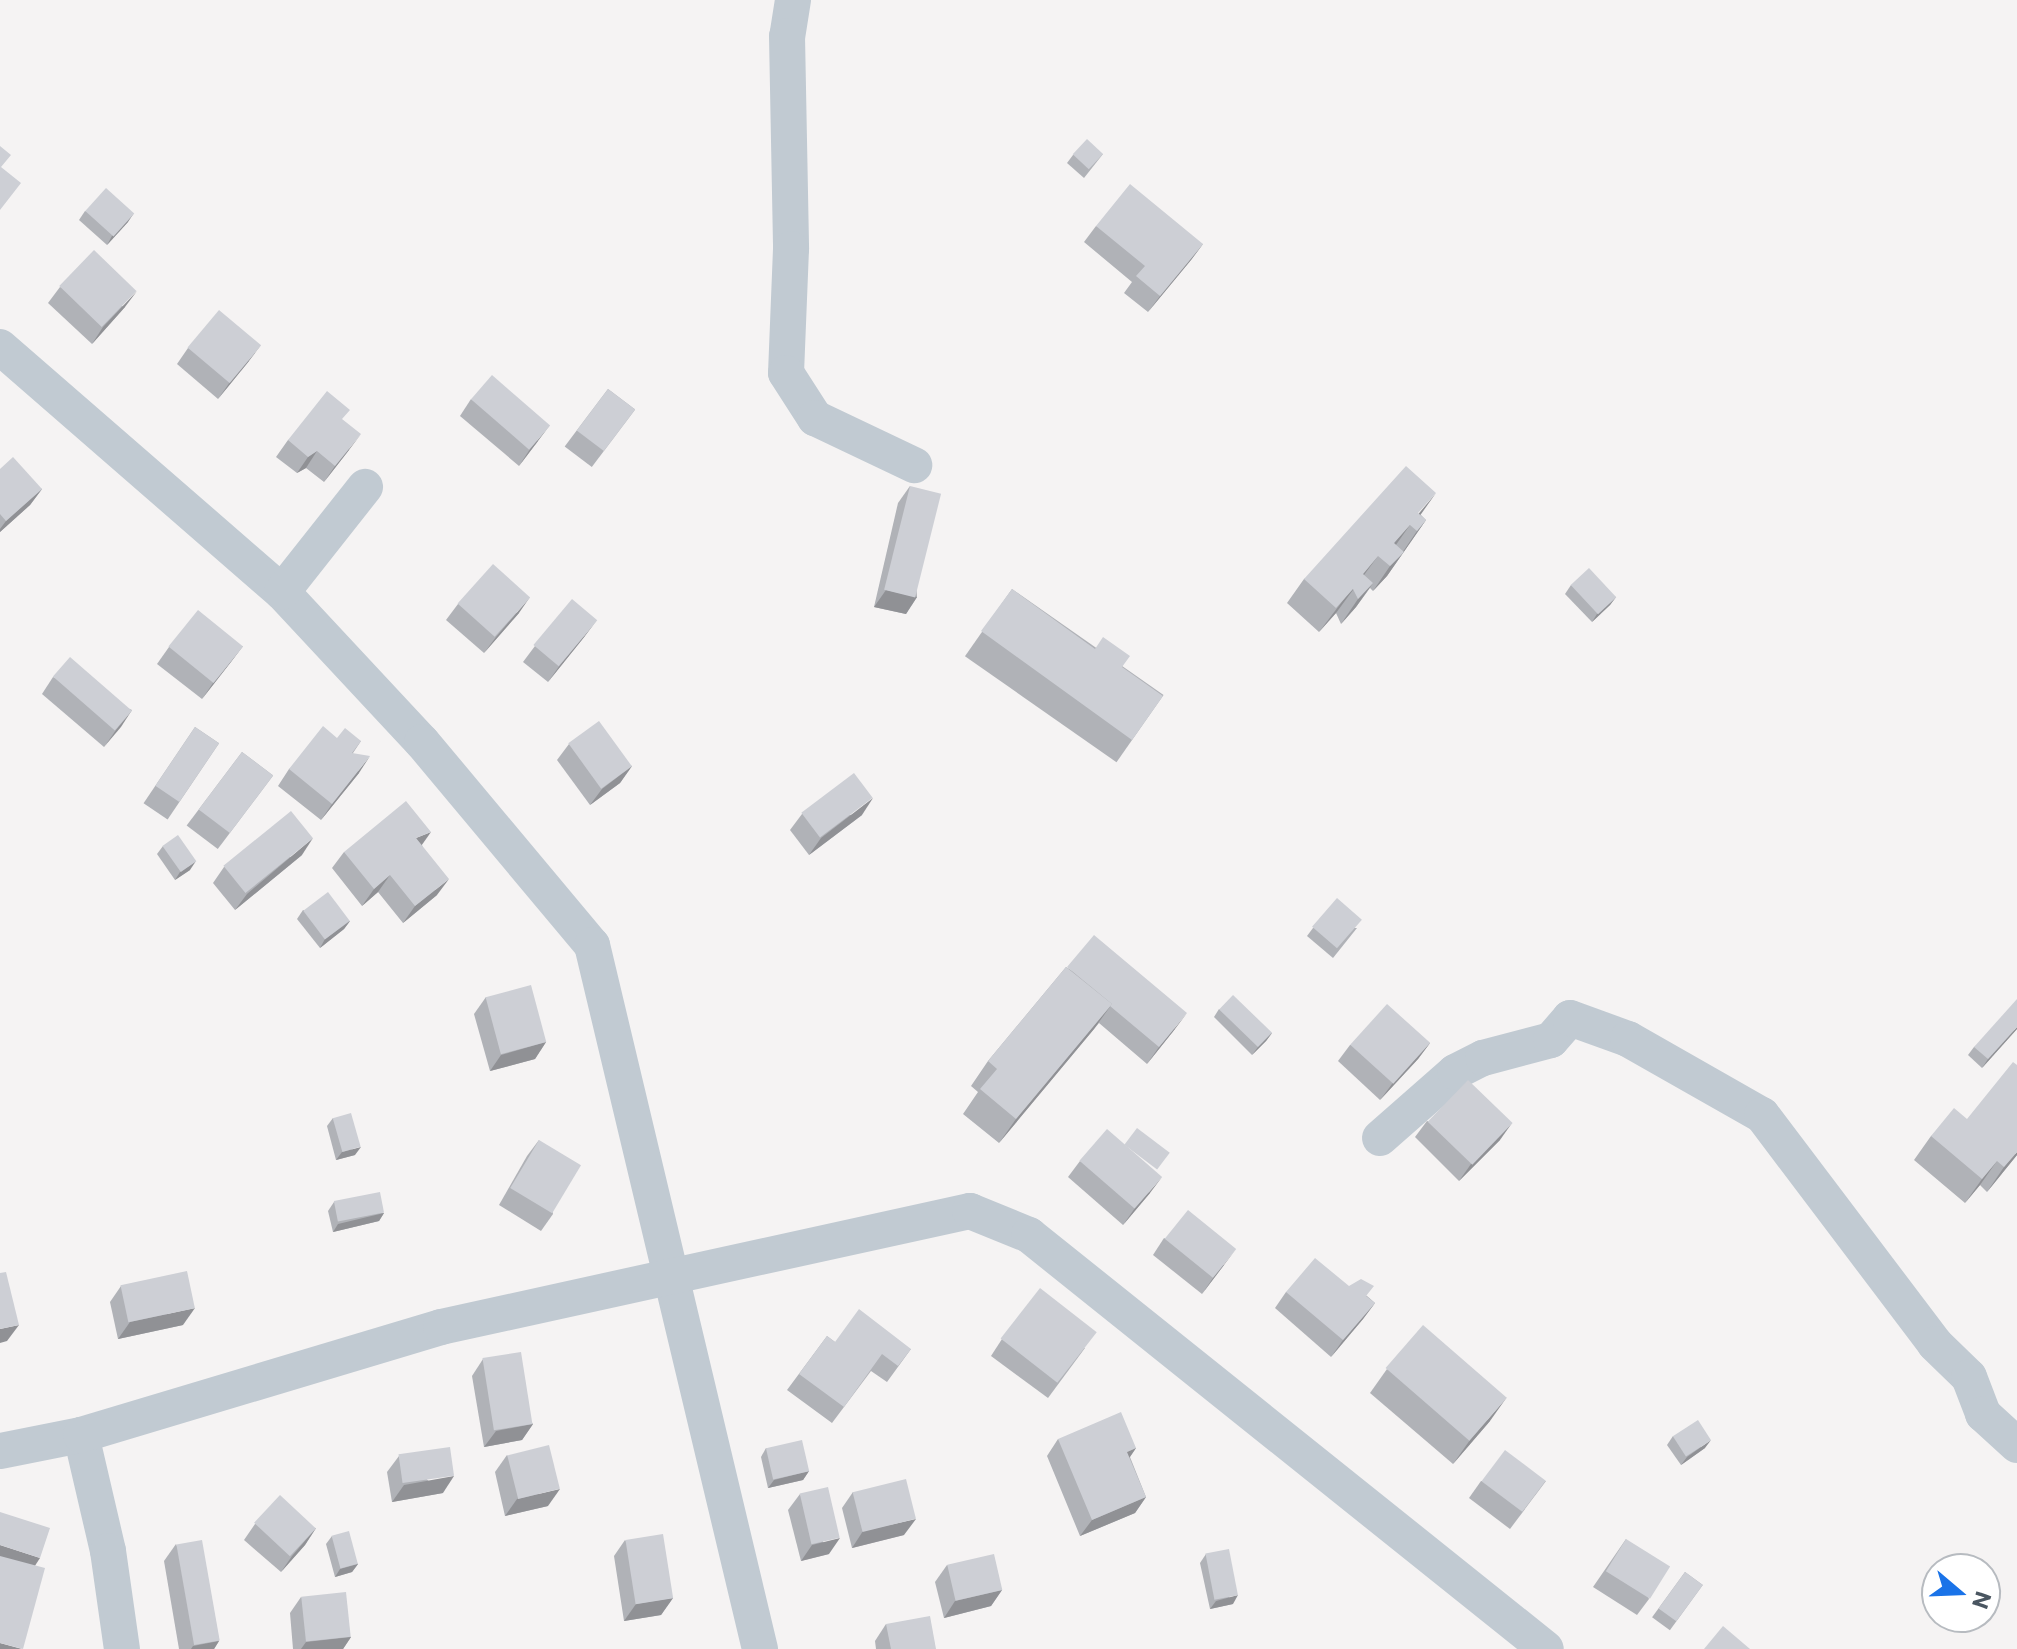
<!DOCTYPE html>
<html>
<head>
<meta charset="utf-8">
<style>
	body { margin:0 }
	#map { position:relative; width:2017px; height:1649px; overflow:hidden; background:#f5f3f3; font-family:Commissioner,sans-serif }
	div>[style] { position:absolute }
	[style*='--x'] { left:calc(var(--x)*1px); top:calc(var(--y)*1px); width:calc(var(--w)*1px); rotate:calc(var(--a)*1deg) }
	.minor>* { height:36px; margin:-18px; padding:0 18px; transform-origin:18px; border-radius:18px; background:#c1cad2 }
	.wall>* { inset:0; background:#b0b2b7; transform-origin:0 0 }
	.shaded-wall>* { inset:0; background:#909195 }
	.building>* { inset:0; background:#cdcfd5; transform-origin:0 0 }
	span { translate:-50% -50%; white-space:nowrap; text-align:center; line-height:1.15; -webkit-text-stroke:7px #fff; paint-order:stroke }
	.north { position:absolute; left:1921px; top:1553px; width:80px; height:80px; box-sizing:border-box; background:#fff; border:2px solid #b7bbc0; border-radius:50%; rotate:109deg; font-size:22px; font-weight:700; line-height:32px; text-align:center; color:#4a5661 }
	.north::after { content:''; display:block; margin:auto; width:28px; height:36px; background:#1a73e8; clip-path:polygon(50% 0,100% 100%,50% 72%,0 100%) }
</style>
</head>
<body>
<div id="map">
	<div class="minor">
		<div style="--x:793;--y:0;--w:36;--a:99"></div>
		<div style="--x:787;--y:36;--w:213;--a:88.9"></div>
		<div style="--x:791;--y:249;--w:124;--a:92.3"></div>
		<div style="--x:786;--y:373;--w:54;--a:57.2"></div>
		<div style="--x:815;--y:418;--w:110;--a:25.4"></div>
		<div style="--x:0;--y:347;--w:374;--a:41"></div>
		<div style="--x:282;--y:592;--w:205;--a:47"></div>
		<div style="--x:422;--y:742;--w:265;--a:50.1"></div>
		<div style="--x:592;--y:945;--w:724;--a:76.58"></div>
		<div style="--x:282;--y:592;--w:134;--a:-51.7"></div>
		<div style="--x:1380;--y:1138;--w:100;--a:-41.3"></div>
		<div style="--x:1455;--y:1072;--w:31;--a:-27"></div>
		<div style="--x:1483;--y:1058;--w:70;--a:-14.8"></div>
		<div style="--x:1551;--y:1040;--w:29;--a:-49"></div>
		<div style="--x:1570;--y:1018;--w:62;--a:19.9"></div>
		<div style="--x:1628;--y:1039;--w:154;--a:29.6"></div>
		<div style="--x:1762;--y:1115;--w:287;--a:52.9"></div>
		<div style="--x:1935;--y:1344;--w:47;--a:44.1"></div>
		<div style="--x:1969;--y:1377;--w:40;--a:69"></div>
		<div style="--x:1983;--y:1414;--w:46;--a:42.4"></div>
		<div style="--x:81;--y:1435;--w:119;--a:76.9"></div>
		<div style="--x:108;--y:1551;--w:99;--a:81.9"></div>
		<div style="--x:0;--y:1451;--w:83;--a:-11.2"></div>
		<div style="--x:81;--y:1435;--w:376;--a:-16.7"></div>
		<div style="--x:441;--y:1327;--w:542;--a:-12.37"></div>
		<div style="--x:970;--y:1211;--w:64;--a:22.1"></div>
		<div style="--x:1029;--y:1235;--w:662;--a:38.69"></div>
	</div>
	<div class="wall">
		<div style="clip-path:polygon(1103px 154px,1084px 178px,1067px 163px,1073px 155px)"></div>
		<div style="clip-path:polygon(85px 211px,128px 222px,107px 245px,79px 220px)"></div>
		<div style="clip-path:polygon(1096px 226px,1203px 244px,1191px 260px,1148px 312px,1124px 293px,1132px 282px,1084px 242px)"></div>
		<div style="clip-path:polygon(60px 287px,125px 307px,92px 344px,48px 303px)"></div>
		<div style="clip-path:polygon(188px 348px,249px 361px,218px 399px,177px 364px)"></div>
		<div style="left:608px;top:389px;width:34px;height:72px;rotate:37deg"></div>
		<div style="clip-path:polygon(471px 399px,538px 441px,519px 466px,460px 416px)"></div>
		<div style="clip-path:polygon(343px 420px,349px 450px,324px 482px,306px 468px,297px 473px,276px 457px,288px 440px)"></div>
		<div style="clip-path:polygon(0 469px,42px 489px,30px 505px,0 532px)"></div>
		<div style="clip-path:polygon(910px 486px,917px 597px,906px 614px,874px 607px,898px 503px)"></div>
		<div style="clip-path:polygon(1421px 515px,1426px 520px,1387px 576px,1373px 591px,1370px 588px,1356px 607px,1341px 624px,1336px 613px,1319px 632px,1287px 603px,1304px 579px)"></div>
		<div style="clip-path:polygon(1571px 585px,1616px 597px,1610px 605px,1592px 622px,1565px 594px)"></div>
		<div style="left:1012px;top:589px;width:185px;height:82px;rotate:35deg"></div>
		<div style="clip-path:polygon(458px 604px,519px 613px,484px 653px,446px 620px)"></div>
		<div style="clip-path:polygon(585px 636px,548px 682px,523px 662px,535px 646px)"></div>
		<div style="clip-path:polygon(243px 646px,202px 699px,157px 664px,169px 647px)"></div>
		<div style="clip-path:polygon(53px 677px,132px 710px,104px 747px,42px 694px)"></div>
		<div style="left:195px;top:727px;width:29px;height:92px;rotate:34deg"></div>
		<div style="clip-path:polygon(337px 738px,361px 741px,353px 753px,359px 773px,321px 820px,278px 786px,289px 769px)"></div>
		<div style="clip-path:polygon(569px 744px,632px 766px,620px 783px,590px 805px,557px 760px)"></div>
		<div style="left:242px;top:752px;width:39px;height:92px;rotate:37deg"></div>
		<div style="clip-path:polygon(802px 814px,862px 815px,809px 855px,790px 830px)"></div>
		<div style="clip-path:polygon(422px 845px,437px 895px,403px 923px,378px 892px,362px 906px,332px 868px,344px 852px)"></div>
		<div style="clip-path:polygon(163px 846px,190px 870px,175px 880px,157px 854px)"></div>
		<div style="clip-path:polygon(302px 855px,235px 910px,213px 883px,224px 867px)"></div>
		<div style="clip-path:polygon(303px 910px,350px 921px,344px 929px,320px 948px,297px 919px)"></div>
		<div style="clip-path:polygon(1313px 928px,1357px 928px,1333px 958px,1307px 936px)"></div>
		<div style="clip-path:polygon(1066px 967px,1175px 1029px,1147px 1064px,1099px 1023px,999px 1143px,963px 1114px,978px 1092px,971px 1086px,988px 1061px)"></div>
		<div style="clip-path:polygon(486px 997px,546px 1042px,535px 1059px,490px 1071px,474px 1014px)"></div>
		<div style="clip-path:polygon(1219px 1009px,1272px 1033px,1266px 1041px,1252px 1055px,1214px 1017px)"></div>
		<div style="clip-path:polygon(2017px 1029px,1982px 1068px,1968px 1055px,1974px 1047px)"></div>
		<div style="clip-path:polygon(1430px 1043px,1418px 1059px,1380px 1100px,1338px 1061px,1350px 1045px)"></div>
		<div style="clip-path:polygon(333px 1118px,355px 1155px,336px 1160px,327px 1126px)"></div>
		<div style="clip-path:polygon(1967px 1119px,2017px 1155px,1987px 1192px,1980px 1185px,1965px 1203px,1914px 1160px,1931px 1136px)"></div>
		<div style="clip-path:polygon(1427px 1121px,1500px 1140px,1459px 1181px,1415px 1137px)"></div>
		<div style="clip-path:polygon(539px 1140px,553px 1214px,541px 1231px,499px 1205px,527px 1156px)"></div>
		<div style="clip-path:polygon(1080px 1161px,1150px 1193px,1123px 1225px,1068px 1177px)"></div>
		<div style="clip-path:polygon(334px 1202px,384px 1213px,379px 1221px,333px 1232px,328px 1211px)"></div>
		<div style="clip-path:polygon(1164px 1238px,1224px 1265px,1202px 1294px,1153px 1255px)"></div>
		<div style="clip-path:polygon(121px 1286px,183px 1325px,118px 1339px,110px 1302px)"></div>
		<div style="clip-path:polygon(1349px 1286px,1367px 1296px,1375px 1303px,1363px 1319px,1331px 1357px,1275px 1308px,1286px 1292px)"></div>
		<div style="clip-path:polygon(827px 1336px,835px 1342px,911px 1349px,887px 1382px,871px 1371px,832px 1423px,787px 1390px)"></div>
		<div style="clip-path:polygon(1002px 1339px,1085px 1348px,1048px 1398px,991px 1356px)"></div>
		<div style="clip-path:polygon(483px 1359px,533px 1424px,522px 1440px,484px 1447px,472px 1376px)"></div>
		<div style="clip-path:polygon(1387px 1369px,1490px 1421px,1453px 1464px,1370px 1393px)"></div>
		<div style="clip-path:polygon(1673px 1436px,1705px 1448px,1681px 1465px,1667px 1445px)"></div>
		<div style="clip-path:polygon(1058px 1439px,1136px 1448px,1130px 1457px,1146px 1497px,1135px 1513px,1080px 1536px,1047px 1456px)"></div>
		<div style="clip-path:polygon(766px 1448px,809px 1471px,803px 1480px,768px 1488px,761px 1457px)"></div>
		<div style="clip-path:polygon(507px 1455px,548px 1506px,505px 1516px,495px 1472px)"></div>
		<div style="clip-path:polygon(399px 1456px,443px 1493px,392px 1502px,387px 1472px)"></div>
		<div style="clip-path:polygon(1481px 1481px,1546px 1481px,1510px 1529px,1469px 1498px)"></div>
		<div style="clip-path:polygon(853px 1492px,904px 1535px,852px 1548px,842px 1508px)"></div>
		<div style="clip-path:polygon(800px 1494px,829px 1554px,801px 1561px,788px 1510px)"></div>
		<div style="clip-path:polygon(255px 1524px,316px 1528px,305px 1545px,281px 1572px,244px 1540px)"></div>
		<div style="clip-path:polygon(332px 1536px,358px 1564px,352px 1572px,335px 1577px,326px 1544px)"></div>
		<div style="clip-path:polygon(1626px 1539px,1649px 1599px,1637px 1615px,1593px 1587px)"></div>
		<div style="clip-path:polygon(625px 1540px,673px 1598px,661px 1615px,624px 1621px,614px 1556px)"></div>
		<div style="clip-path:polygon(176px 1544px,219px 1641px,214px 1649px,179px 1649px,164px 1561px)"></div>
		<div style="clip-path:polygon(1206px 1554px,1233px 1604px,1210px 1609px,1200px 1563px)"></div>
		<div style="clip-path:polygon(947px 1565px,1002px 1590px,991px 1606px,944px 1618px,935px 1582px)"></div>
		<div style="left:1685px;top:1572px;width:22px;height:56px;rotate:36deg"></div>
		<div style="clip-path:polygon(301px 1597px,351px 1637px,343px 1649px,293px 1649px,290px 1613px)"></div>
		<div style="clip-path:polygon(886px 1624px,936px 1649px,876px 1649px,875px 1641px)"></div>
	</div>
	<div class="shaded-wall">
		<div style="clip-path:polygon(134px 213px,128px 222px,107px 245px,112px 236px)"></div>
		<div style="clip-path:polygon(1203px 244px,1191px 260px,1148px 312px,1160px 296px)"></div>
		<div style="clip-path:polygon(137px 291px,125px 307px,92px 344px,103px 327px)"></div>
		<div style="clip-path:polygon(261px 345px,249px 361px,218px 399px,230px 382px)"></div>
		<div style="clip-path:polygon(550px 425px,538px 441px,519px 466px,530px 449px)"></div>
		<div style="clip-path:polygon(361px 434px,349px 450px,324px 482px,335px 466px)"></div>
		<div style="clip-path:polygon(317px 451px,306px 468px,297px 473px,308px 457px)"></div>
		<div style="clip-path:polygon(42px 489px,30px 505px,0 532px,0 529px,6px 521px)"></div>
		<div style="clip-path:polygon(1436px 493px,1419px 517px,1410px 525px,1393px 549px,1394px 543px)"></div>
		<div style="clip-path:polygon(1426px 520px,1387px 576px,1373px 591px,1390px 566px,1400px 556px,1417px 531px)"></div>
		<div style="clip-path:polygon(1378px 556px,1336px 613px,1319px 632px,1363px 574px)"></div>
		<div style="clip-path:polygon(1373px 583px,1356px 607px,1341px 624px,1358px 599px)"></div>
		<div style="clip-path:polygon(886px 590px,917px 597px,906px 614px,874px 607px)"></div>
		<div style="clip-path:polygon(530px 597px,519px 613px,484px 653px,496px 637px)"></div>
		<div style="clip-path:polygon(1616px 597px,1610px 605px,1592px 622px,1597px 614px)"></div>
		<div style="clip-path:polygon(597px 620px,585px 636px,548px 682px,560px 665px)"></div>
		<div style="clip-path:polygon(243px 646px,231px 662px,202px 699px,213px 683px)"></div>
		<div style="clip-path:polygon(132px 710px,121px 727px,104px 747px,116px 730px)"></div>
		<div style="clip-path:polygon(370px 756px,359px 773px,321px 820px,332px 804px)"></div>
		<div style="clip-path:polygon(632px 766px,620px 783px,590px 805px,602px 789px)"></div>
		<div style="clip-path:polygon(873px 798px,862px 815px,809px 855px,821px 838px)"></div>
		<div style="clip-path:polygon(431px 832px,419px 849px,416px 838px)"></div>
		<div style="clip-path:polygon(313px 838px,302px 855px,235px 910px,247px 894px)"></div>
		<div style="clip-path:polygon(196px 861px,190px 870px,175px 880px,180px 872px)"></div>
		<div style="clip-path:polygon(390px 875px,378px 892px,362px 906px,374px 889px)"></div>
		<div style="clip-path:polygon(449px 879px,437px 895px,403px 923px,415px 906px)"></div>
		<div style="clip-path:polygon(350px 921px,344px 929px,320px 948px,325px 939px)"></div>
		<div style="clip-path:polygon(1112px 1004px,1094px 1029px,999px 1143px,1016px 1119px)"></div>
		<div style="clip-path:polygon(1187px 1013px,1175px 1029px,1147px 1064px,1159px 1047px)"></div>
		<div style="clip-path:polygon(2017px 1027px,2017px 1029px,1982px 1068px,1988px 1059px)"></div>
		<div style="clip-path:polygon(1272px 1033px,1266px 1041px,1252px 1055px,1258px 1047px)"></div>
		<div style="clip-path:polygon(546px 1042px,535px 1059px,490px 1071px,501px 1055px)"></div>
		<div style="clip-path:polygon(1430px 1043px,1418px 1059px,1380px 1100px,1392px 1084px)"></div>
		<div style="clip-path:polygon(1512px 1123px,1500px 1140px,1459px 1181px,1471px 1164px)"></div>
		<div style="clip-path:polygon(361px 1147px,355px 1155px,336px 1160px,342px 1152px)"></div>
		<div style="clip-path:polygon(2017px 1152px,2017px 1155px,1987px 1192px,2004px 1167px)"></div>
		<div style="clip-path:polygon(1997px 1161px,1980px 1185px,1965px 1203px,1982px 1179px)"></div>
		<div style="clip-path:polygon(1162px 1177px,1150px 1193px,1123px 1225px,1135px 1208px)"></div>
		<div style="clip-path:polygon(384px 1213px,379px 1221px,333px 1232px,338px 1224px)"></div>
		<div style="clip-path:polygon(1236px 1249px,1224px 1265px,1202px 1294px,1213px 1278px)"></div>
		<div style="clip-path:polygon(1375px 1303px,1363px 1319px,1331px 1357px,1343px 1340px)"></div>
		<div style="clip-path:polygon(195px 1308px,183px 1325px,118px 1339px,130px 1322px)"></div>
		<div style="clip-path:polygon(19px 1325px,7px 1341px,0 1343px,0 1329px)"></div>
		<div style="clip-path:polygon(1507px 1397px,1490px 1421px,1453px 1464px,1470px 1440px)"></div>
		<div style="clip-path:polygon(533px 1424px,522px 1440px,484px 1447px,496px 1431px)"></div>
		<div style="clip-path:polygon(1711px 1440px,1705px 1448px,1681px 1465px,1687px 1457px)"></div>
		<div style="clip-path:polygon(1136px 1448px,1125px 1464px,1127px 1452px)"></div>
		<div style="clip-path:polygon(809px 1471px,803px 1480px,768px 1488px,774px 1480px)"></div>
		<div style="clip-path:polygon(454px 1476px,443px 1493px,392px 1502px,404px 1485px)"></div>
		<div style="clip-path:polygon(560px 1489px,548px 1506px,505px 1516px,517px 1499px)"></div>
		<div style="clip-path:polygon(1146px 1497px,1135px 1513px,1080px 1536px,1092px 1520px)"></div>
		<div style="clip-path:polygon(916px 1519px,904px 1535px,852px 1548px,863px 1531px)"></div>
		<div style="clip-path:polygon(316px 1528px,305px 1545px,281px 1572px,292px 1556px)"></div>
		<div style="clip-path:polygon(840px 1538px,829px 1554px,801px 1561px,812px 1545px)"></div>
		<div style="clip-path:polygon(0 1545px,40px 1558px,29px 1575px,0 1565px)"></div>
		<div style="clip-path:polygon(358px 1564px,352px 1572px,335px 1577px,340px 1569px)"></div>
		<div style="clip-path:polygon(1002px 1590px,991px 1606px,944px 1618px,955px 1601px)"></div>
		<div style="clip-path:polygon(1238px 1595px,1233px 1604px,1210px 1609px,1216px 1601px)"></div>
		<div style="clip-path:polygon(673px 1598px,661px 1615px,624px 1621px,636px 1604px)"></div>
		<div style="clip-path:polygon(351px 1637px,343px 1649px,301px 1649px,306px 1642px)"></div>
		<div style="clip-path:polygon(219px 1641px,214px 1649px,191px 1649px,193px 1646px)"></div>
		<div style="clip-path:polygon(0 1643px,22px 1649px,0 1649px)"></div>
	</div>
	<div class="building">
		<div style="left:1087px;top:139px;width:22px;height:21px;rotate:43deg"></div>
		<div style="clip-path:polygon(0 146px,11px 155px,1px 167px,21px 183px,0 210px)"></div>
		<div style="clip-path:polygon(1130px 184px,1203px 244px,1160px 296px,1136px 276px,1145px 266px,1096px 226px)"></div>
		<div style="left:106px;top:188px;width:38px;height:31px;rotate:42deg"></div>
		<div style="left:94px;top:250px;width:59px;height:50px;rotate:44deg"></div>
		<div style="left:219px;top:310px;width:55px;height:49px;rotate:40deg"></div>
		<div style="left:492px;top:375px;width:77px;height:32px;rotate:41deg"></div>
		<div style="left:608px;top:389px;width:34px;height:52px;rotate:37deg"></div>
		<div style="clip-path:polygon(327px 391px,350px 410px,342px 419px,361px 434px,335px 466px,317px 451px,308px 457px,288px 440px)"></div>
		<div style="clip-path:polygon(13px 457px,42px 489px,6px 521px,0 514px,0 469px)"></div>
		<div style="clip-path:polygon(1406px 466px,1436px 493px,1418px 513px,1426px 520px,1417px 531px,1410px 525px,1394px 543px,1404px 552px,1390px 566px,1378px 556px,1363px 574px,1373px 583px,1358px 599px,1353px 589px,1336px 608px,1304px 579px)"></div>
		<div style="left:910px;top:486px;width:32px;height:107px;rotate:14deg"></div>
		<div style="left:493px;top:564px;width:50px;height:53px;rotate:42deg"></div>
		<div style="left:1589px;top:568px;width:40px;height:25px;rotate:47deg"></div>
		<div style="clip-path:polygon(1012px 589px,1095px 649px,1103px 637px,1130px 656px,1122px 667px,1163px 696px,1132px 740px,981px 631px)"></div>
		<div style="left:572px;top:599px;width:33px;height:60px;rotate:40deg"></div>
		<div style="left:198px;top:610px;width:58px;height:47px;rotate:39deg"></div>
		<div style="left:70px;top:657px;width:82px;height:26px;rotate:41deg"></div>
		<div style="left:599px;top:721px;width:56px;height:38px;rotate:54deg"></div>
		<div style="clip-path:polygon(323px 726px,337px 738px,345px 728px,361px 741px,352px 753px,370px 756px,332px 804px,289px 769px)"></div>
		<div style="left:195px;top:727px;width:29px;height:71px;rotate:34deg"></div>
		<div style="left:242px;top:752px;width:39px;height:72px;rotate:37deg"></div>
		<div style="left:854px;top:773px;width:31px;height:66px;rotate:53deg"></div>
		<div style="clip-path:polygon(406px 801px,431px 832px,416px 838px,449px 879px,415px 906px,390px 875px,374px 889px,344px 852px)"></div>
		<div style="left:291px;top:811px;width:35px;height:87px;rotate:51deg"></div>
		<div style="left:178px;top:835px;width:32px;height:19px;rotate:55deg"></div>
		<div style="left:328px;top:892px;width:36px;height:31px;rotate:53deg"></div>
		<div style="left:1337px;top:898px;width:33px;height:38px;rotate:41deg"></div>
		<div style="clip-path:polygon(1094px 935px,1187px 1013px,1159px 1047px,1110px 1006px,1112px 1004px,1067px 967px)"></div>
		<div style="clip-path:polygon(1066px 967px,1112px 1004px,1016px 1119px,980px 1089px,997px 1069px,988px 1061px)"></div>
		<div style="left:531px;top:985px;width:59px;height:47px;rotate:75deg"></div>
		<div style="left:1233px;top:995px;width:54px;height:20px;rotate:44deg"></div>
		<div style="clip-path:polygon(2017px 999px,2017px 1027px,1988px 1059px,1974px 1047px)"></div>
		<div style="left:1387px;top:1004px;width:58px;height:55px;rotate:42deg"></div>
		<div style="clip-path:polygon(2013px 1062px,2017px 1065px,2017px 1152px,2004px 1167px,1997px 1161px,1982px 1179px,1931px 1136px,1954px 1108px,1967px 1119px)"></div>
		<div style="left:1468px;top:1080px;width:62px;height:58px;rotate:44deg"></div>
		<div style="left:351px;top:1113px;width:35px;height:19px;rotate:74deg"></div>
		<div style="left:1137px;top:1128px;width:41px;height:21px;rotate:37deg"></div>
		<div style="left:1107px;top:1129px;width:73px;height:42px;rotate:41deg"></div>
		<div style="left:539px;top:1140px;width:49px;height:56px;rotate:31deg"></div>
		<div style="left:380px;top:1192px;width:21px;height:47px;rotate:79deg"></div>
		<div style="left:1188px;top:1210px;width:62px;height:37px;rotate:39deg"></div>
		<div style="clip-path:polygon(1315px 1258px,1349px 1286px,1361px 1279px,1374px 1286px,1366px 1296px,1375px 1303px,1343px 1340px,1286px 1292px)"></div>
		<div style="left:187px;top:1271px;width:38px;height:68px;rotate:78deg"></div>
		<div style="clip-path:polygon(6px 1272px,19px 1325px,0 1329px,0 1273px)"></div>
		<div style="left:1040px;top:1288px;width:72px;height:64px;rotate:38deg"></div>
		<div style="clip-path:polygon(859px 1309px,911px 1349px,898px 1366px,882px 1354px,844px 1407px,799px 1374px,827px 1336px,835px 1342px)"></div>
		<div style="left:1423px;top:1325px;width:111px;height:57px;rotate:41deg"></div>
		<div style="left:521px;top:1352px;width:73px;height:39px;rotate:81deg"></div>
		<div style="clip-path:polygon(1121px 1412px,1136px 1448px,1127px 1452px,1146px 1497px,1092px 1520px,1058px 1439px)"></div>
		<div style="left:1698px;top:1420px;width:24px;height:30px;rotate:57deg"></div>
		<div style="left:802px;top:1440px;width:32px;height:37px;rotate:77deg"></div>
		<div style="left:549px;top:1445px;width:45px;height:43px;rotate:76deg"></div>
		<div style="left:450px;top:1447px;width:29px;height:52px;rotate:82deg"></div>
		<div style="left:1505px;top:1450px;width:51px;height:39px;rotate:37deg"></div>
		<div style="left:906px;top:1479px;width:41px;height:55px;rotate:76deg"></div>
		<div style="left:828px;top:1487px;width:52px;height:29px;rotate:77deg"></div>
		<div style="left:280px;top:1495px;width:49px;height:38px;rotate:43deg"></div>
		<div style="clip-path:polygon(0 1512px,50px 1528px,40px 1558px,0 1545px)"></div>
		<div style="left:349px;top:1531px;width:34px;height:18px;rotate:75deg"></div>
		<div style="left:663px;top:1534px;width:65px;height:38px;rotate:81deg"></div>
		<div style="left:1626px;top:1539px;width:52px;height:38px;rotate:32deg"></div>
		<div style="left:202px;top:1540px;width:102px;height:26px;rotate:80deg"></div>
		<div style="left:1229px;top:1549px;width:47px;height:24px;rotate:79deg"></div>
		<div style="left:994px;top:1554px;width:37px;height:48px;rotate:77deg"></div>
		<div style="clip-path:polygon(0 1556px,45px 1568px,23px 1649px,0 1643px)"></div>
		<div style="left:1685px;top:1572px;width:22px;height:45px;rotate:36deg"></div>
		<div style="left:346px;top:1592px;width:45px;height:45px;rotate:84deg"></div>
		<div style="clip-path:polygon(930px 1616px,936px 1649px,891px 1649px,886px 1624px)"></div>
		<div style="clip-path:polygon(1723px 1626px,1750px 1649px,1704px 1649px)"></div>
	</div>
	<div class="north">N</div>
</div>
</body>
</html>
